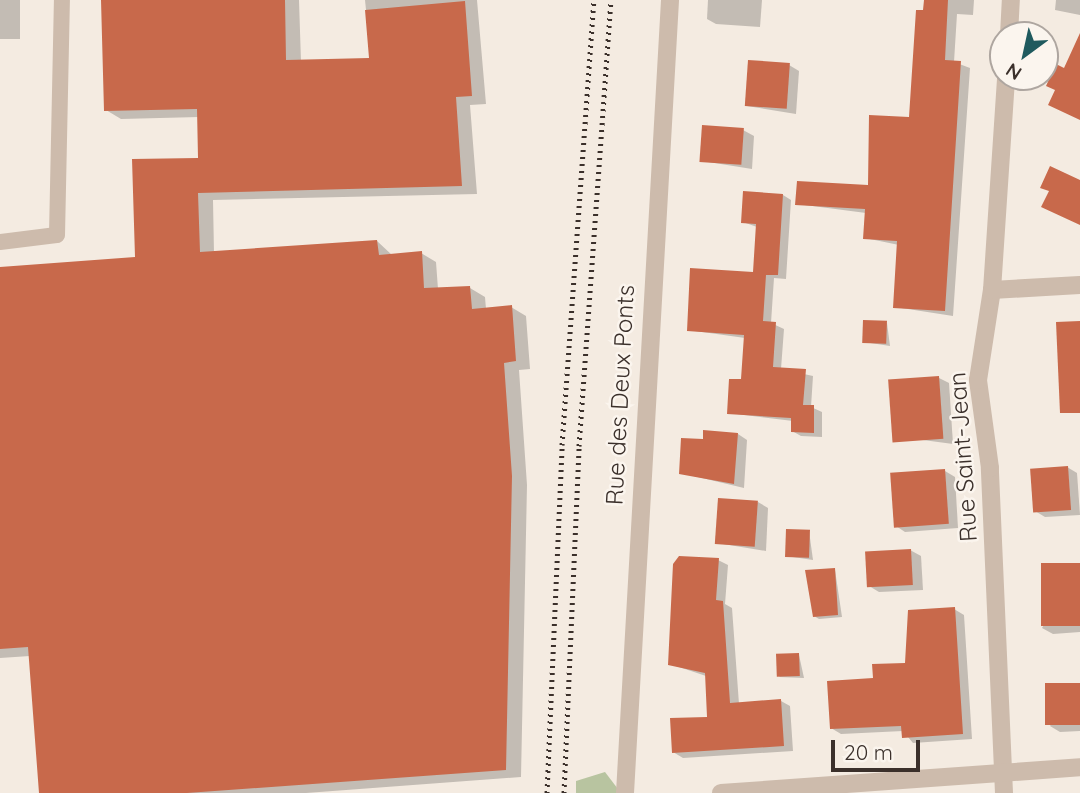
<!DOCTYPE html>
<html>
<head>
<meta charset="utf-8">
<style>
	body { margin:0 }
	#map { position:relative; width:1080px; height:793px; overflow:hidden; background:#f4ebe1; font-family:Quicksand,sans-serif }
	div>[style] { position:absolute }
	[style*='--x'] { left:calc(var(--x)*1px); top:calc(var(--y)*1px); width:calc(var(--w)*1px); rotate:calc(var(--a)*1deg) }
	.green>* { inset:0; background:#b8c4a0 }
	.shadow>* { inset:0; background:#0003; transform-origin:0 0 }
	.building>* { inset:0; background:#c8694b; transform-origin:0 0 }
	.service>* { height:16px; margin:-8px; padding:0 8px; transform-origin:8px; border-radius:8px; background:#cdbbac }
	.minor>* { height:18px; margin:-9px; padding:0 9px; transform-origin:9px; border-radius:9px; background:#cdbbac }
	.tertiary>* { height:18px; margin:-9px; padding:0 9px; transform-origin:9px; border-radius:9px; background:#cdbbac }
	.rail>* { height:5px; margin-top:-2.5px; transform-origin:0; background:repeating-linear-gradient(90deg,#3b302b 0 2px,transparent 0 7px) }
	span { translate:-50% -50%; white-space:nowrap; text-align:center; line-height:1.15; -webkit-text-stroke:5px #fbf5ee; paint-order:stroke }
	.street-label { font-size:24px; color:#3b302b }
	.north { position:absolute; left:989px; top:21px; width:70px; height:70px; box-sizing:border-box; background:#fbf5ee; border:2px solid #aea6a0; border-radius:50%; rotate:213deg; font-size:19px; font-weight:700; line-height:28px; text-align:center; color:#3b302b }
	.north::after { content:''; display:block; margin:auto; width:24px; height:32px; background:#1f5a5e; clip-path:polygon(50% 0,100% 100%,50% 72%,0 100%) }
	.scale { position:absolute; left:831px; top:740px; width:89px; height:32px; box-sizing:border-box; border:4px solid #3b302b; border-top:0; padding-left:9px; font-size:21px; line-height:24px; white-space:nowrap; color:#3b302b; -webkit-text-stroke:5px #fbf5ee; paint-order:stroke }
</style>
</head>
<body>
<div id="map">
	<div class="green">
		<div style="clip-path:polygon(605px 772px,621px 793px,576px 793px,576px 781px)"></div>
	</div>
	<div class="shadow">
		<div style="left:0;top:0;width:20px;height:39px"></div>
		<div style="clip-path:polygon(103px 0,299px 0,301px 62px,371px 60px,365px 0,477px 0,486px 104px,470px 105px,477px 194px,213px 200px,214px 253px,377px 241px,392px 255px,421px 253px,436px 262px,438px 289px,470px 288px,485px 297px,486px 309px,511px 307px,526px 316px,530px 369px,519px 370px,527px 485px,521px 777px,306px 793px,40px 793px,30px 656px,0 658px,0 268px,137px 259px,200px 159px,199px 117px,121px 119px,106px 110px)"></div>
		<div style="clip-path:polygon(708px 0,762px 0,760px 27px,716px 24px,707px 19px)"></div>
		<div style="clip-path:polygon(926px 0,974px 0,973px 15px,957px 14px,954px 62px,970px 68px,953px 316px,895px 307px,899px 245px,865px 238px,866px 213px,797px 204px,869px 187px,911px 119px)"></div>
		<div style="clip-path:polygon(1056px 0,1080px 0,1080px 15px,1055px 10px)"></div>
		<div style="clip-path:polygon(789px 65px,799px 71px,796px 114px,747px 106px)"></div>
		<div style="clip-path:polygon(743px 130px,754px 136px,752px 169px,702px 161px)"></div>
		<div style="clip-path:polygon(783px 195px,791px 200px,786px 279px,774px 278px,771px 323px,784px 329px,781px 369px,813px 376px,811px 407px,822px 412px,822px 437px,801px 436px,792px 431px,793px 421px,729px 413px,743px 381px,745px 338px,688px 330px,754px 274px,757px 227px,743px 222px)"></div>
		<div style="clip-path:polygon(887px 323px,890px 346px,864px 342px)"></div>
		<div style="clip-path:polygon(939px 378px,949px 383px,953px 444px,893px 436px)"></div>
		<div style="clip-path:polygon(738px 434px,747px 440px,744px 488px,681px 473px,704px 441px)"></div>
		<div style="clip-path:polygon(1067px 467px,1077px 473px,1080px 515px,1045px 517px,1035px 511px)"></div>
		<div style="clip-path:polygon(945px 471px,955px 477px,958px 528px,905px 532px,896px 526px)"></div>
		<div style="clip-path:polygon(758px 502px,768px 508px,766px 551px,717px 543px)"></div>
		<div style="clip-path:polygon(809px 531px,813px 560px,786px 556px)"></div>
		<div style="clip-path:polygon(910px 550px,921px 556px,923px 590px,879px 592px,869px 586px)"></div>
		<div style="clip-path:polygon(718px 560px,728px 565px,725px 604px,732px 608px,739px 704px,781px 701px,790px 706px,793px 751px,683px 758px,673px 752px,709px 718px,706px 676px,670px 664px)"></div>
		<div style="clip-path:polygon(1080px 564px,1080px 632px,1053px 634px,1042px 628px)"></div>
		<div style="clip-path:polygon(835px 570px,842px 617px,819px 619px,814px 616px)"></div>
		<div style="clip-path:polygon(954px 609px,964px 615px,972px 739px,913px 743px,903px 731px,841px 734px,831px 728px,875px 680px,907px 664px)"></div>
		<div style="clip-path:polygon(799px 655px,804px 678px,779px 677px)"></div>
		<div style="clip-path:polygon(1080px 684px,1080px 731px,1060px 732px,1050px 726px)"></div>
	</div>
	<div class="building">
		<div style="clip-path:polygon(101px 0,285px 0,286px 60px,369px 58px,365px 10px,465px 1px,472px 96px,456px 97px,462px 186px,198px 193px,200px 252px,377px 240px,379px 255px,422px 251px,424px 288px,470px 286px,472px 309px,512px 305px,516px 361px,504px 363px,512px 476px,506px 770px,187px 793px,39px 793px,28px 647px,0 649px,0 267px,135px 257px,132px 159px,198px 158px,197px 109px,104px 111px)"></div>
		<div style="clip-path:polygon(924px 0,948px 0,945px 60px,961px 61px,945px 311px,893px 308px,897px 241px,863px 239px,865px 209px,795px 205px,797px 181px,868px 185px,869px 115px,909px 117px,916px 10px,923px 10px)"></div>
		<div style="clip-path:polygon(1080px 33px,1080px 120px,1048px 105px,1055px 90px,1046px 86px,1056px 64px,1064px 68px)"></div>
		<div style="left:748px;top:60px;width:42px;height:46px;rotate:4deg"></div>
		<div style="left:702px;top:125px;width:42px;height:37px;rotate:4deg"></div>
		<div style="clip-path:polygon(1050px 166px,1080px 180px,1080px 225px,1041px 207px,1049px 191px,1040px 188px)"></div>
		<div style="clip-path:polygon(743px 191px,783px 194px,778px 275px,766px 275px,763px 321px,776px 322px,773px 367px,806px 369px,803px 405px,814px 405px,814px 433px,791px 432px,791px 418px,727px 414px,729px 379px,741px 379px,744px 335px,687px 331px,690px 268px,753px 272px,756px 224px,741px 223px)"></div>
		<div style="left:863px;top:320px;width:24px;height:23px;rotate:2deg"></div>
		<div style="clip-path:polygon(1080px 321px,1080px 413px,1060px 413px,1056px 322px)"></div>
		<div style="left:939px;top:376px;width:63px;height:51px;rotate:86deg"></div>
		<div style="clip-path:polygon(703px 430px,738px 433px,734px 484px,679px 474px,681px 438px,703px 439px)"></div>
		<div style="left:1068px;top:466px;width:44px;height:38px;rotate:86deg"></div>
		<div style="left:945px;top:469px;width:55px;height:55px;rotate:86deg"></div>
		<div style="left:718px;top:498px;width:40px;height:46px;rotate:4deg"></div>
		<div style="left:786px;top:529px;width:24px;height:28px;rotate:2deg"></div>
		<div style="left:911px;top:549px;width:36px;height:46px;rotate:87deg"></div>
		<div style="clip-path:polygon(679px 556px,719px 558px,716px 600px,723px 601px,730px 703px,781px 699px,784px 746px,672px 753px,670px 718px,707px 717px,705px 673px,668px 665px,673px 564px)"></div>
		<div style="left:1080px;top:563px;width:63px;height:39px;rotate:90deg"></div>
		<div style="clip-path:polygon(835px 568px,838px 615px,813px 617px,805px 570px)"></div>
		<div style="clip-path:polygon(955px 607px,963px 734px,902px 738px,901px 726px,830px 729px,827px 681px,873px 678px,872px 664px,905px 663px,908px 610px)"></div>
		<div style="left:799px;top:653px;width:23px;height:23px;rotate:88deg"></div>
		<div style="left:1080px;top:683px;width:42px;height:35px;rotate:90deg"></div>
	</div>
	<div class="service">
		<div style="--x:0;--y:242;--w:57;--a:-7"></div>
		<div style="--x:57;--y:235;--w:235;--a:-88.8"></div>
	</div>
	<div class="minor">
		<div style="--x:1009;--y:35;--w:35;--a:-87"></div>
		<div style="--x:992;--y:290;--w:88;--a:-3.3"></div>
		<div style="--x:625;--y:793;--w:794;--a:-86.75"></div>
		<div style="--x:1004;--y:793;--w:325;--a:-92.5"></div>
		<div style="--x:990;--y:468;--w:89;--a:-97.8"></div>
		<div style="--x:978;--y:380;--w:91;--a:-81.2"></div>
		<div style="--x:992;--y:290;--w:213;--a:-86.2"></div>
	</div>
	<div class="tertiary">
		<div style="--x:721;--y:793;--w:360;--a:-4.1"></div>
	</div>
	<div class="rail">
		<div style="--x:547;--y:793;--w:348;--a:-87.5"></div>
		<div style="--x:562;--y:445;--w:446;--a:-85.9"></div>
		<div style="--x:564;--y:793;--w:347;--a:-87.5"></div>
		<div style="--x:579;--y:446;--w:447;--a:-85.9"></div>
	</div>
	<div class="street-label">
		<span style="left:620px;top:395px;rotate:-87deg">Rue des Deux Ponts</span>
		<span style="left:963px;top:457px;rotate:-94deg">Rue Saint-Jean</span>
	</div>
	<div class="north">N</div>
	<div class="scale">20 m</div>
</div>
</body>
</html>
